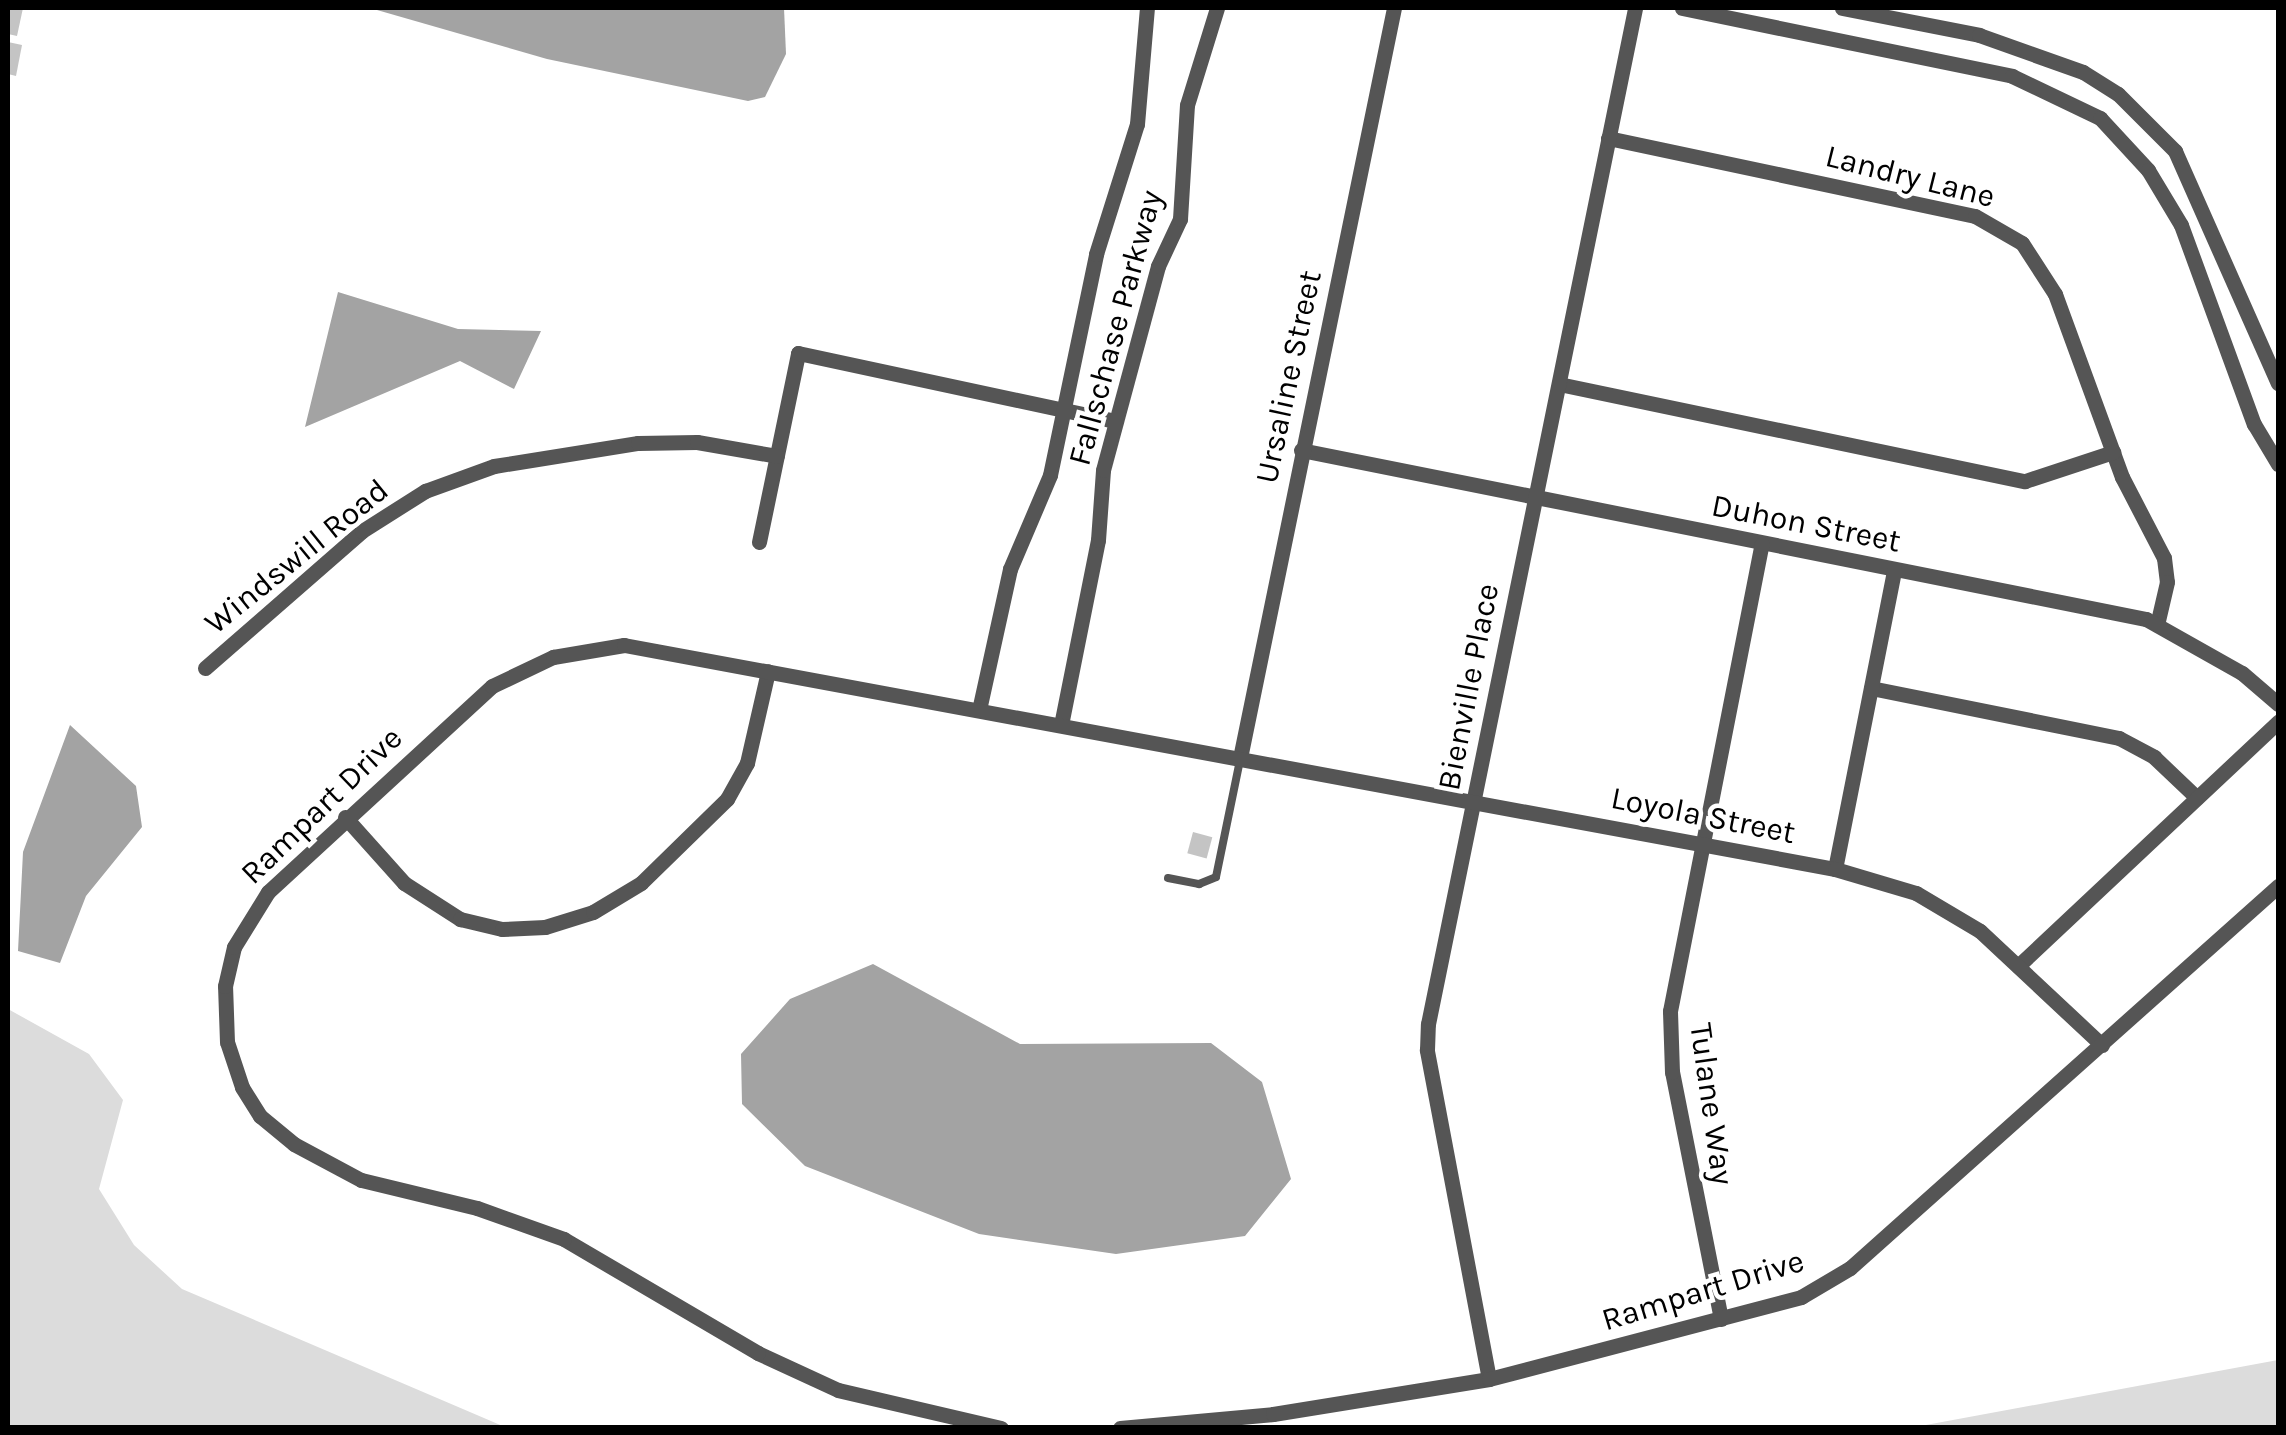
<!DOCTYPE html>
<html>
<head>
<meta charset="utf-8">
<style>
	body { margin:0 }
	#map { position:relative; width:2286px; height:1435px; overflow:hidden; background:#fff; font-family:Karla,sans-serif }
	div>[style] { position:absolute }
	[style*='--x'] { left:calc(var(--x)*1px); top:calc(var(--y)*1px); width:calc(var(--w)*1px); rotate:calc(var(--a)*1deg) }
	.green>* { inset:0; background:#dcdcdc }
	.water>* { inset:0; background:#a3a3a3 }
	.building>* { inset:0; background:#c4c4c4; transform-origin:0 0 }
	.lane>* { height:8px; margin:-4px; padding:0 4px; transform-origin:4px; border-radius:4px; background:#555 }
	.street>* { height:15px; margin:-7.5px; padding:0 7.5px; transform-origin:7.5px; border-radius:7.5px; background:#555 }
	span { translate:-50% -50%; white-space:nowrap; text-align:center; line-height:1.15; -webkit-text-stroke:9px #fff; paint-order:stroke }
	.street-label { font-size:32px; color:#000 }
	.frame { position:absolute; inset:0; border:10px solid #000; pointer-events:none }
</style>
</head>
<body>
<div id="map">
	<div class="green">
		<div style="clip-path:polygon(8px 1009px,89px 1054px,123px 1100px,99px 1189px,134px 1245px,182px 1289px,505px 1427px,8px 1427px)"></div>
		<div style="clip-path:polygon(2278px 1360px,2278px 1427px,1915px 1427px)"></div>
	</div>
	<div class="water">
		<div style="clip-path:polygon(370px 8px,784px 8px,786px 54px,765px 97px,748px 101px,547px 59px)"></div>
		<div style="clip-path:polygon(338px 292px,458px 329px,541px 331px,514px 389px,460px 361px,305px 427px)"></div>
		<div style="clip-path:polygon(70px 725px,136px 786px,142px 827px,86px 896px,60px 963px,18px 951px,23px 852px)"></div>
		<div style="clip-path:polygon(873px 964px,1020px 1044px,1211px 1043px,1262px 1082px,1291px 1179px,1245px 1236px,1116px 1254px,979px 1234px,805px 1166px,742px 1104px,741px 1054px,790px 999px)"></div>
	</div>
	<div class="building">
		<div style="clip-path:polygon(8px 8px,23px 8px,17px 36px,8px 34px)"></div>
		<div style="clip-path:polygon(8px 42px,22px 45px,16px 76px,8px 74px)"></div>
		<div style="left:1193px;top:832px;width:20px;height:22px;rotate:15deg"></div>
	</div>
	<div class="lane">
		<div style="--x:1168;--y:878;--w:32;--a:11"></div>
		<div style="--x:1199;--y:884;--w:18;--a:-22"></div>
		<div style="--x:1216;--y:877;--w:119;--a:-78.4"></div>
	</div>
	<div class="street">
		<div style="--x:1682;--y:8;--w:337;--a:11.6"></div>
		<div style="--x:2012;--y:76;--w:98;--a:25.5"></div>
		<div style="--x:2100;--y:118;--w:71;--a:47.3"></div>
		<div style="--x:2148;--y:170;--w:64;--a:59"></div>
		<div style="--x:2181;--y:225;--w:212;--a:69.9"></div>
		<div style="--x:2254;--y:424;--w:47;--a:59"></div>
		<div style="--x:1842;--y:8;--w:140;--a:11.1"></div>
		<div style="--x:1979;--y:35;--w:110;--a:19.6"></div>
		<div style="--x:2083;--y:72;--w:41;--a:32.2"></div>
		<div style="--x:2118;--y:94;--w:81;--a:45"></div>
		<div style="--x:2175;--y:151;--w:254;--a:66.1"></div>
		<div style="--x:1608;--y:138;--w:375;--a:12"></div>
		<div style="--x:1975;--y:216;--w:54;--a:29.9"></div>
		<div style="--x:2022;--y:243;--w:61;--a:57.1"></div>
		<div style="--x:2055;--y:294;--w:195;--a:69.9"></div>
		<div style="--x:2122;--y:477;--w:91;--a:62.6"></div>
		<div style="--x:2164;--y:558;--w:24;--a:83"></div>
		<div style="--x:2167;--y:582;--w:44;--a:103.1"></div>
		<div style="--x:1559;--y:384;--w:476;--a:11.8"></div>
		<div style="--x:2025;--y:481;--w:93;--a:-18.2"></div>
		<div style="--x:1301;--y:450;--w:862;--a:11.31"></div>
		<div style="--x:2146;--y:619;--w:110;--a:29.4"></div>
		<div style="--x:2242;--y:673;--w:48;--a:40.7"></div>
		<div style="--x:759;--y:542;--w:193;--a:-78.3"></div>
		<div style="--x:798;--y:353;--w:325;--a:12.1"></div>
		<div style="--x:205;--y:668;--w:208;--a:-41.1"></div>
		<div style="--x:362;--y:531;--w:75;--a:-32.4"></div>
		<div style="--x:425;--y:491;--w:73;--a:-19.9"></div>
		<div style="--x:494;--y:466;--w:146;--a:-9.1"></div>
		<div style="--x:638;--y:443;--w:59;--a:-1"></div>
		<div style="--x:697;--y:442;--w:81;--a:9.9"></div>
		<div style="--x:1871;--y:688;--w:253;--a:11.4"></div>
		<div style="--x:2119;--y:738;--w:40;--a:28"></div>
		<div style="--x:2154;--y:757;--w:59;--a:43.6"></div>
		<div style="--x:979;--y:710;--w:144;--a:-77.6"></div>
		<div style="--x:1010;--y:569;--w:102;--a:-66.9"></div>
		<div style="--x:1050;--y:475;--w:226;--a:-78.2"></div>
		<div style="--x:1096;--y:254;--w:136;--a:-72.5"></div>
		<div style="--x:1137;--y:124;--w:116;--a:-85.1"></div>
		<div style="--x:1061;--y:725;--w:189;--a:-78.7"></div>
		<div style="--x:1098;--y:540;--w:70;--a:-85.9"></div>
		<div style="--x:1103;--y:470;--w:211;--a:-74.9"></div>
		<div style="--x:1158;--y:266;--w:52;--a:-64.9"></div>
		<div style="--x:1180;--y:219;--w:114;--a:-86.5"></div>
		<div style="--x:1187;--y:105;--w:102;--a:-72.8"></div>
		<div style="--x:1240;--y:758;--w:766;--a:-78.4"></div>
		<div style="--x:345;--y:817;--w:89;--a:48.2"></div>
		<div style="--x:404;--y:883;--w:67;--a:32.7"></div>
		<div style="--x:460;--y:919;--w:43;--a:13.4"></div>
		<div style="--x:502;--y:929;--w:43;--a:-2.7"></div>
		<div style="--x:545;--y:927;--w:50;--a:-17.4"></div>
		<div style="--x:593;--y:912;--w:56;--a:-31.1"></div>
		<div style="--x:641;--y:883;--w:120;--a:-44.3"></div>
		<div style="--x:727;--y:799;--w:41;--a:-60.9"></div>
		<div style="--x:747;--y:763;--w:94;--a:-77.1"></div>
		<div style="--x:1835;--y:869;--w:305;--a:-78.8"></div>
		<div style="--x:2018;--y:966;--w:357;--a:-43.2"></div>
		<div style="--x:1721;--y:1319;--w:252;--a:-101.2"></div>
		<div style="--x:1672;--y:1072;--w:61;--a:-91.9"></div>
		<div style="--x:1670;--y:1011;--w:476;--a:-78.9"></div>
		<div style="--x:1489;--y:1379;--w:335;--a:-100.7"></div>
		<div style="--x:1427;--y:1050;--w:26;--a:-88"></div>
		<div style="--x:1428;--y:1024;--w:1037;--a:-78.48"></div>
		<div style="--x:1001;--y:1428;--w:167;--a:-166.9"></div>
		<div style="--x:838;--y:1390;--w:88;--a:-155.2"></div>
		<div style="--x:758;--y:1353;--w:225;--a:-149.6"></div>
		<div style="--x:564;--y:1239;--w:92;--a:-160.4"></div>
		<div style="--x:477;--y:1208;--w:119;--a:-166.4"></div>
		<div style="--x:361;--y:1180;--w:76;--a:-151.8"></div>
		<div style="--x:294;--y:1144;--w:44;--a:-140.5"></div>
		<div style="--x:260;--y:1116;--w:34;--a:-122"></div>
		<div style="--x:242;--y:1087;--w:47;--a:-108.4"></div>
		<div style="--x:227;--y:1042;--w:56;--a:-92"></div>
		<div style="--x:225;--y:986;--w:40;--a:-77"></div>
		<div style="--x:234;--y:947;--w:65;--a:-58.3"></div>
		<div style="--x:268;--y:892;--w:304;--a:-42.6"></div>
		<div style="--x:492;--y:686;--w:68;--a:-25.4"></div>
		<div style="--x:553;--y:657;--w:72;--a:-9.6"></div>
		<div style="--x:624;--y:645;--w:1232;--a:10.48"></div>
		<div style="--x:1835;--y:869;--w:84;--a:16.5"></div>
		<div style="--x:1916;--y:893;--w:74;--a:30.7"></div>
		<div style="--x:1980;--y:931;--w:167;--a:43.1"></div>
		<div style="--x:1120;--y:1428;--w:154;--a:-5.2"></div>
		<div style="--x:1273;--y:1414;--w:219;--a:-9.2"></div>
		<div style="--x:1489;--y:1379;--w:323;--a:-14.7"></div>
		<div style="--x:1801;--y:1297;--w:57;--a:-30.6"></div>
		<div style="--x:1850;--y:1268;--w:574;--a:-41.75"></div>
	</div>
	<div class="street-label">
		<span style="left:1910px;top:177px;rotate:14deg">Landry Lane</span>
		<span style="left:1116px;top:328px;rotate:-75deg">Fallschase Parkway</span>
		<span style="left:1289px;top:377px;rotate:-78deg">Ursaline Street</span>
		<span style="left:1806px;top:524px;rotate:11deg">Duhon Street</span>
		<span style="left:297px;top:557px;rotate:-39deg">Windswill Road</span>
		<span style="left:1469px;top:687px;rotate:-79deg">Bienville Place</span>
		<span style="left:322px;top:806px;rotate:-44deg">Rampart Drive</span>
		<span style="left:1703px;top:816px;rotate:11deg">Loyola Street</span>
		<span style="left:1711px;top:1104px;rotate:82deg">Tulane Way</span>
		<span style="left:1703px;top:1291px;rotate:-17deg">Rampart Drive</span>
	</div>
	<div class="frame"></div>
</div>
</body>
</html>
